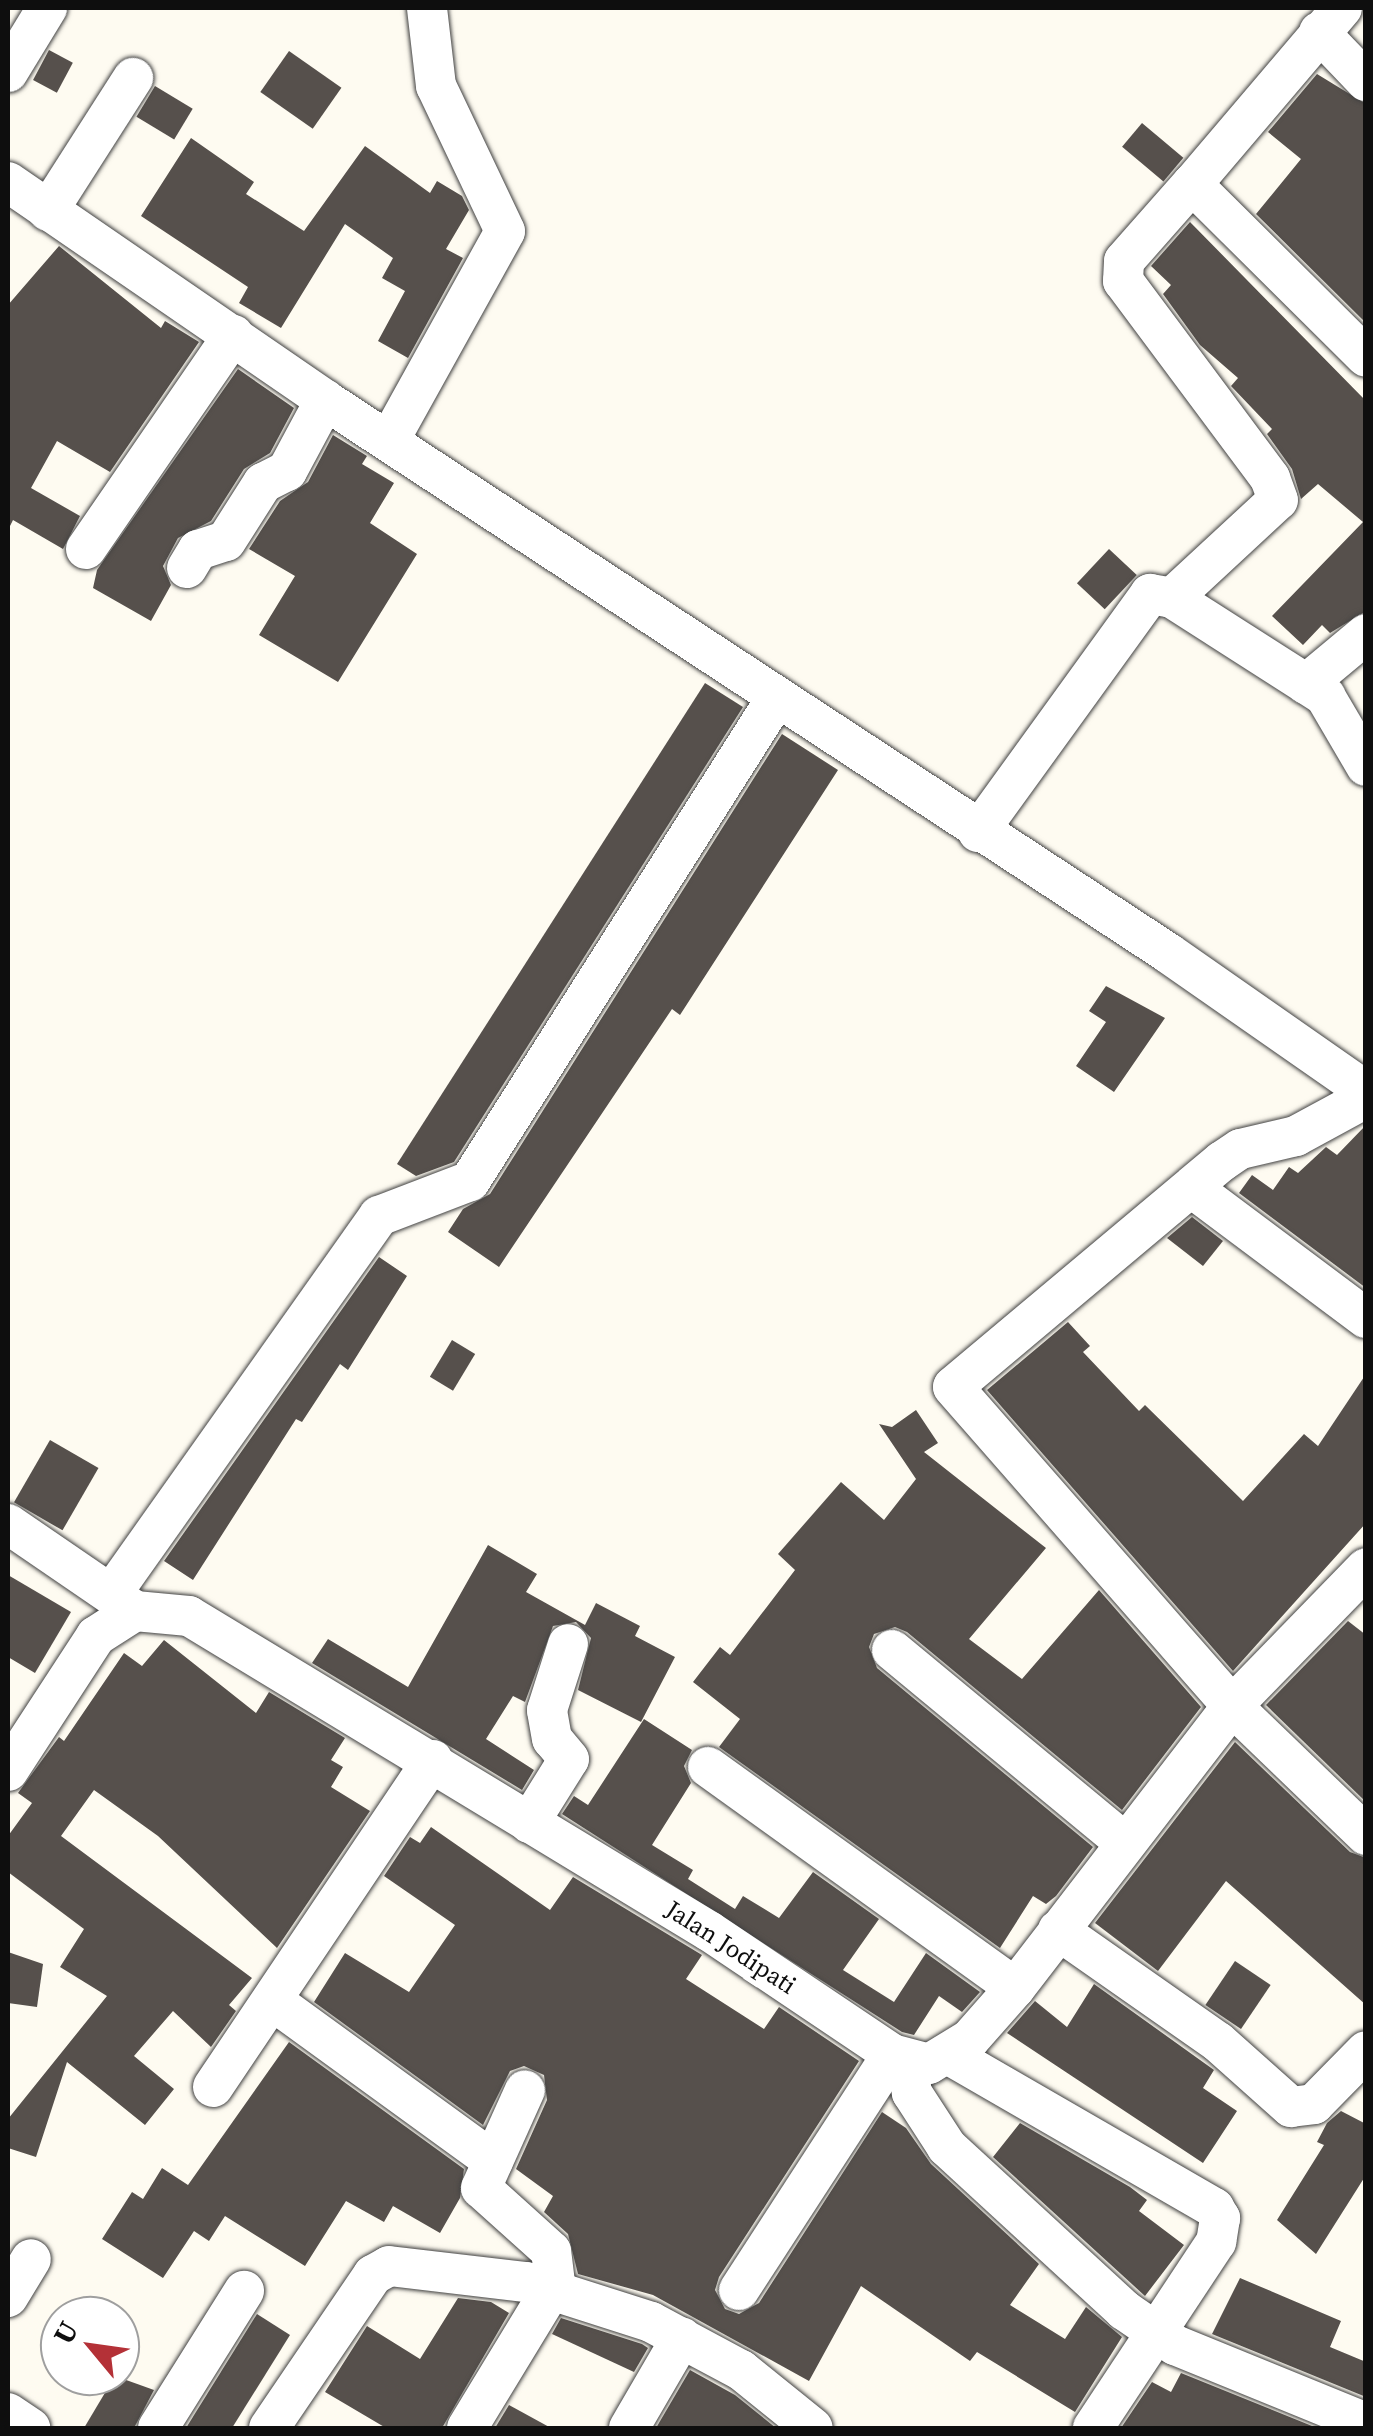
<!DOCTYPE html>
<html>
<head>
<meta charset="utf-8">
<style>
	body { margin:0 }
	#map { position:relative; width:1373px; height:2436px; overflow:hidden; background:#fefbf1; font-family:"Source Serif 4",serif }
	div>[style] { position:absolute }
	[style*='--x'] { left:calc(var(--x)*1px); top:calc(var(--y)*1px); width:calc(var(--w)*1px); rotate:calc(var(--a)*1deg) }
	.building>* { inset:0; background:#56504c; transform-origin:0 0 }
	.roads { filter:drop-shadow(0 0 2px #414141) drop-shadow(0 0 2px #414141) }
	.minor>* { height:40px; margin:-20px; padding:0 20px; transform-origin:20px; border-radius:20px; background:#fff }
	span { translate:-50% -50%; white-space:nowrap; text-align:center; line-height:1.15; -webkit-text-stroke:10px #fff; paint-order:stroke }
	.street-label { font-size:25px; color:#0e0e0e }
	.frame { position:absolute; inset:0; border:10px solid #0e0e0e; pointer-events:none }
	.north { position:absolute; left:40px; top:2296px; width:100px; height:100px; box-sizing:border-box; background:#fff; border:2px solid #9f9f9f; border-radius:50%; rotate:299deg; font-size:28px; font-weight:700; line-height:40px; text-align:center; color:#0e0e0e }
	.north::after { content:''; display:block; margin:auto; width:35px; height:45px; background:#b43137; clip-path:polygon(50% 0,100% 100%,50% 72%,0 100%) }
</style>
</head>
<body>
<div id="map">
	<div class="building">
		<div style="left:49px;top:50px;width:27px;height:34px;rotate:28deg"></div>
		<div style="left:289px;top:51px;width:64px;height:50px;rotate:35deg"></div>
		<div style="clip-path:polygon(1317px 74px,1366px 104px,1366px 323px,1256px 214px,1301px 159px,1268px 132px)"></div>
		<div style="left:155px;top:86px;width:44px;height:36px;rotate:31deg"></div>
		<div style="left:1142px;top:123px;width:54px;height:31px;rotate:40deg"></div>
		<div style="clip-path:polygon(191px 138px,254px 182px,246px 194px,304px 231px,365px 146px,430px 193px,437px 181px,462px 196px,469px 210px,446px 249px,463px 258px,408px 358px,378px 341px,405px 291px,382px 278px,393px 258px,345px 224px,281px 328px,239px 303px,248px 287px,141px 216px)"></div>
		<div style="clip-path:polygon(1190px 222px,1366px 401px,1366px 611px,1330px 633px,1322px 625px,1303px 645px,1272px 616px,1363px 522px,1318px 484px,1301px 499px,1292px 469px,1267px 434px,1272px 429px,1231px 386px,1238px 378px,1200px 345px,1163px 294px,1171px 285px,1151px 266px)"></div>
		<div style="clip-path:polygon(59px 246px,161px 328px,165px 321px,199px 342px,110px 472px,57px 441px,31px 488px,80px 516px,63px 549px,13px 520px,8px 530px,8px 305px)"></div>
		<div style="clip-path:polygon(238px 369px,294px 408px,270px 453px,244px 469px,211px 521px,178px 538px,163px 566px,171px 585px,151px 621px,93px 588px,97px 570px)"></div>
		<div style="clip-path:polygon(333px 435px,367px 456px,362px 464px,394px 483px,370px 523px,417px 554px,338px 682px,259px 635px,295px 576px,249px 549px,280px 501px,308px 482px)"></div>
		<div style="left:1109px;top:549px;width:38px;height:47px;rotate:43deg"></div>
		<div style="clip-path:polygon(705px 683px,743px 707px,454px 1162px,416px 1176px,397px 1164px)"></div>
		<div style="clip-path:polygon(782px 734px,838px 770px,680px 1015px,672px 1009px,499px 1267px,448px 1232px,463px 1209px,490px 1194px)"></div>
		<div style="clip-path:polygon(1106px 986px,1165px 1018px,1114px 1092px,1076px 1066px,1106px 1022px,1089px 1011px)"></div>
		<div style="clip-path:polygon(1366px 1125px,1366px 1288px,1239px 1193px,1252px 1175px,1273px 1190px,1289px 1167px,1298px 1173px,1326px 1147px,1337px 1155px)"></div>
		<div style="clip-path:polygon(1192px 1217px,1223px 1241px,1203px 1266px,1167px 1238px)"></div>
		<div style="clip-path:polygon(379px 1257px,407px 1276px,348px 1370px,340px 1364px,302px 1422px,296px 1419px,193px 1580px,164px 1561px)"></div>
		<div style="clip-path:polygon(1068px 1322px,1090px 1346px,1083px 1352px,1139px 1411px,1145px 1405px,1243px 1501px,1304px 1434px,1318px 1446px,1366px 1374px,1366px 1523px,1233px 1671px,987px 1390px)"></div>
		<div style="left:452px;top:1340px;width:27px;height:43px;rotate:31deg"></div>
		<div style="clip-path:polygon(916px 1410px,938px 1443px,924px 1452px,1046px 1548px,969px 1639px,1022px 1679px,1099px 1590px,1201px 1707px,1122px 1810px,907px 1632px,895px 1627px,874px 1634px,869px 1647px,877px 1668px,1093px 1847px,1056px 1896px,1046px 1904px,1033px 1896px,1000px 1948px,719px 1747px,740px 1719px,693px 1682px,720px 1647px,730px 1655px,795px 1570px,778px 1554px,841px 1482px,884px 1520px,916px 1479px,879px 1424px,892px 1427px)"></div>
		<div style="left:50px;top:1440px;width:56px;height:72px;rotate:30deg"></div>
		<div style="clip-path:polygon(488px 1545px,537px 1574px,526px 1592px,585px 1625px,596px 1603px,640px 1626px,635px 1636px,675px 1657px,641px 1722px,578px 1690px,591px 1638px,576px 1622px,553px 1626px,525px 1702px,513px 1696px,486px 1739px,534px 1770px,522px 1790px,312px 1663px,328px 1639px,408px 1687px)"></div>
		<div style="clip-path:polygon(8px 1575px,71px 1612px,35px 1673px,8px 1657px)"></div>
		<div style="clip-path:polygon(1348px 1621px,1366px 1635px,1366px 1802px,1266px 1705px)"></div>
		<div style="clip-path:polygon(164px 1640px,256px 1713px,269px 1692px,345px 1738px,331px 1760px,343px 1767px,331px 1787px,370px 1811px,277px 1948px,158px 1836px,94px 1790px,61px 1836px,252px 1978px,229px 2005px,236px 2011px,211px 2047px,173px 2011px,134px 2056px,174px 2089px,145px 2125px,67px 2062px,36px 2157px,8px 2148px,8px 2119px,107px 1996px,60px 1967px,84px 1929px,8px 1872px,8px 1836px,32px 1803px,18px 1793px,59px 1737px,64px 1741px,124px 1653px,142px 1666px)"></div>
		<div style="clip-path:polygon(644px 1719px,692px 1750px,684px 1766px,691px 1783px,652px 1845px,693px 1870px,688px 1879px,735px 1909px,743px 1896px,779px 1918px,813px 1872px,879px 1919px,843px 1970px,894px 2002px,926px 1953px,980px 1992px,962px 2012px,939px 1996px,914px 2035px,902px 2032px,562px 1814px,574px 1796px,588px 1805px)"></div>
		<div style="clip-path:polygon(1235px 1742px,1350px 1852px,1366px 1858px,1366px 2005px,1226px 1881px,1158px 1971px,1095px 1923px)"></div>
		<div style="clip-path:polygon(431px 1827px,550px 1910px,573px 1877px,702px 1955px,686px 1979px,764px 2029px,779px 2007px,859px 2061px,719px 2277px,715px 2290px,725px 2309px,739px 2314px,759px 2303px,882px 2112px,906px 2128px,931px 2164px,1039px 2264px,1010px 2305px,1065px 2339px,1086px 2307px,1122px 2337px,1075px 2412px,977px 2352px,970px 2361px,861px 2286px,809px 2381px,653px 2295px,578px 2274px,568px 2234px,544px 2212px,553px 2196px,516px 2169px,547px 2100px,544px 2075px,524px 2066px,510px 2071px,483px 2125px,314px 2002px,345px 1953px,409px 1992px,455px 1925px,384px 1876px,410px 1837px,420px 1843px)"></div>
		<div style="clip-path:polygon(8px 1952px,43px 1964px,37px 2007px,8px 2003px)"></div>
		<div style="left:1235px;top:1961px;width:43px;height:53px;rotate:34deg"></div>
		<div style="clip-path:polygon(1094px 1984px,1214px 2070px,1203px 2088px,1237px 2111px,1203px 2163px,1007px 2033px,1035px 2001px,1067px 2027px)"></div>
		<div style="clip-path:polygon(289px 2042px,464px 2169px,460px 2198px,440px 2233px,393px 2206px,384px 2222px,346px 2201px,305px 2266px,225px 2216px,209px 2241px,194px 2231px,163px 2278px,102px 2239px,132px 2192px,143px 2199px,162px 2168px,188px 2185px)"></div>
		<div style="clip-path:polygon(1341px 2111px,1366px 2124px,1366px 2175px,1316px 2254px,1277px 2220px,1324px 2145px,1317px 2142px,1327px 2123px)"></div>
		<div style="clip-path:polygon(1020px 2123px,1130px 2187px,1147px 2200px,1139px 2211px,1184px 2245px,1145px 2296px,993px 2157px)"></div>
		<div style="clip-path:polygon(1240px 2278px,1341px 2321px,1330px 2347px,1366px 2362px,1366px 2397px,1212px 2334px)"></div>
		<div style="clip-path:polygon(458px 2298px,491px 2302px,509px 2313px,442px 2428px,386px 2428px,325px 2392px,367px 2326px,420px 2359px)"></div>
		<div style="clip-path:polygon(257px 2314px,290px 2335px,257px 2388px,232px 2428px,186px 2428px)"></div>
		<div style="clip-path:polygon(561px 2318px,642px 2344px,648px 2348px,634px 2372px,552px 2334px)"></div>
		<div style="clip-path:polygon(690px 2370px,735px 2395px,776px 2428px,656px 2428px)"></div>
		<div style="clip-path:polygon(1181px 2373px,1317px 2428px,1121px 2428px,1152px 2382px,1171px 2392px)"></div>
		<div style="clip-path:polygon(115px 2376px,154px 2390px,134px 2428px,84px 2428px)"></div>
		<div style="clip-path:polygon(509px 2405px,551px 2428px,495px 2428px)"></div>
	</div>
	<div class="roads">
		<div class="minor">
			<div style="--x:1342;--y:8;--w:231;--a:130.4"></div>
			<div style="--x:1192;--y:184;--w:245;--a:44.8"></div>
			<div style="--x:1319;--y:32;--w:68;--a:46.2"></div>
			<div style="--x:8;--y:72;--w:75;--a:-58.6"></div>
			<div style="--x:8;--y:182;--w:385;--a:34.5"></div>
			<div style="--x:325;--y:400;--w:1008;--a:33.26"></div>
			<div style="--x:1168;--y:953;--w:241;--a:34.9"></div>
			<div style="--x:48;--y:211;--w:158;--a:-57.4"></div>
			<div style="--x:391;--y:437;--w:235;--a:-61"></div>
			<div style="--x:505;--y:231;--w:161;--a:-115.4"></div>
			<div style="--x:436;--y:86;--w:79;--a:-96.6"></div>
			<div style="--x:86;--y:549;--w:260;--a:-55.5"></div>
			<div style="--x:187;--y:568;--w:21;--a:-59"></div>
			<div style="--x:198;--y:550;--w:29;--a:-18"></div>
			<div style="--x:226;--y:541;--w:69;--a:-57.5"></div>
			<div style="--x:263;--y:483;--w:27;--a:-27"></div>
			<div style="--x:287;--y:471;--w:81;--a:-61.8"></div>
			<div style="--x:1172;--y:598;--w:144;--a:-42.8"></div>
			<div style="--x:1278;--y:500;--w:23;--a:-110"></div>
			<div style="--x:1270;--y:478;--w:246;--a:-126.7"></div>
			<div style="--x:1123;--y:281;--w:20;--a:-87"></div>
			<div style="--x:1124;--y:261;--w:103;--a:-48.6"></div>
			<div style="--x:1306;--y:684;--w:78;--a:-39.8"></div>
			<div style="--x:978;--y:832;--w:294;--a:-54.1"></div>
			<div style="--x:1150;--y:594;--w:22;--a:10"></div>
			<div style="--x:1172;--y:598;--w:182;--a:32.6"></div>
			<div style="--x:1325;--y:696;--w:81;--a:59.6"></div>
			<div style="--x:1366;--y:1098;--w:80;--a:151.5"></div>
			<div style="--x:1296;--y:1136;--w:57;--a:166.9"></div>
			<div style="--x:1240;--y:1149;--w:22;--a:146"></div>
			<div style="--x:1222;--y:1161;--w:351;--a:140"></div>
			<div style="--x:953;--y:1387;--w:424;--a:48.8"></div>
			<div style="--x:1232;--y:1706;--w:186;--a:43.9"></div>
			<div style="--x:1192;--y:1188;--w:217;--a:36.8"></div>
			<div style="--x:8;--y:1524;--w:150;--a:34.4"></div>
			<div style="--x:112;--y:1593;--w:462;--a:-54.7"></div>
			<div style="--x:379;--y:1216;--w:97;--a:-21"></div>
			<div style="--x:470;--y:1181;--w:573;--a:-57.61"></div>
			<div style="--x:892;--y:1650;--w:303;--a:39.6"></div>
			<div style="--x:708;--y:1767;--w:378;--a:35.7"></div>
			<div style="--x:8;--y:1771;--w:161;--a:-56.9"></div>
			<div style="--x:96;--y:1636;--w:46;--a:-32.7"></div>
			<div style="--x:135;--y:1611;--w:54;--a:5.3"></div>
			<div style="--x:189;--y:1616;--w:608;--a:31.21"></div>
			<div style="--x:709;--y:1931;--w:220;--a:33.9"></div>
			<div style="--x:892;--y:2054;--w:38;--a:15"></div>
			<div style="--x:929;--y:2064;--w:48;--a:-31.4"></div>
			<div style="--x:970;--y:2039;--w:68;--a:-48.6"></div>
			<div style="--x:1015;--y:1988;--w:356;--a:-52.4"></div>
			<div style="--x:1232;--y:1706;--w:192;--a:-45.8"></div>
			<div style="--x:529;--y:1823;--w:75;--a:-58"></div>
			<div style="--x:569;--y:1759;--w:26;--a:-130"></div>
			<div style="--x:552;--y:1739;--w:29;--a:-100"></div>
			<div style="--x:547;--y:1710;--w:69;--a:-72.3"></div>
			<div style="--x:1058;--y:1930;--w:195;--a:35"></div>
			<div style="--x:1218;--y:2042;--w:98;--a:41.7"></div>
			<div style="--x:1291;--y:2107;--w:23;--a:-7"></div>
			<div style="--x:1314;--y:2104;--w:74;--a:-45.5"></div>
			<div style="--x:273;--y:2001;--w:272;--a:36"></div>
			<div style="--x:951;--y:2056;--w:304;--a:30"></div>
			<div style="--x:1214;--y:2208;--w:12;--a:59"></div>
			<div style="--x:1220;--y:2218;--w:24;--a:99"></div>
			<div style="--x:1216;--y:2242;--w:223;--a:123.5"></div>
			<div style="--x:908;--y:2062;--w:31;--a:83"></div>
			<div style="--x:912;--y:2093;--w:64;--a:57.1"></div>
			<div style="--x:947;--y:2147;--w:241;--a:42.6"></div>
			<div style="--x:1124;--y:2310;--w:62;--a:34.5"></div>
			<div style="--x:1175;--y:2345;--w:206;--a:22.2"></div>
			<div style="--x:213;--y:2087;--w:394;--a:-56.1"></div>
			<div style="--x:739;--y:2290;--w:281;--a:-57"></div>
			<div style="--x:8;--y:2297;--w:44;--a:-58.8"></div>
			<div style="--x:8;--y:2413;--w:27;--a:34"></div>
			<div style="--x:158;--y:2428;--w:162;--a:-57.9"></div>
			<div style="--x:269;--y:2428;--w:185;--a:-55.8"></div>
			<div style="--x:373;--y:2275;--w:18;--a:-29"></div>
			<div style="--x:389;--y:2266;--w:138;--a:6.7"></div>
			<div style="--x:526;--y:2282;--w:131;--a:17.7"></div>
			<div style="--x:651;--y:2322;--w:102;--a:28.1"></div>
			<div style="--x:741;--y:2370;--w:92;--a:38.9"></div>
			<div style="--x:467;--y:2428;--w:170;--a:-58.7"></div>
			<div style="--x:555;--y:2283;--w:32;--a:-97"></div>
			<div style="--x:551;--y:2251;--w:94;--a:-138"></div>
			<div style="--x:481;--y:2188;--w:107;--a:-65.8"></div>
			<div style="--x:629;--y:2428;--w:105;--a:-59.8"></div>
		</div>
	</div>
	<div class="street-label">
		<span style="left:731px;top:1947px;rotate:33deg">Jalan Jodipati</span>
	</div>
	<div class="frame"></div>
	<div class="north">U</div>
</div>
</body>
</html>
